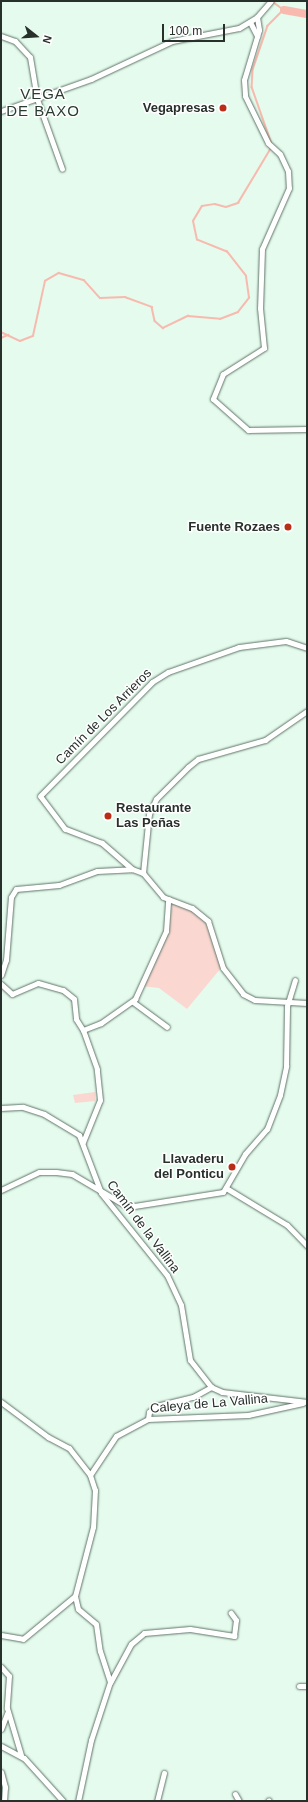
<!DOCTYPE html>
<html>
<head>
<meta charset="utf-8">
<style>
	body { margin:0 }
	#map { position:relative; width:308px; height:1802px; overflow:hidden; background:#e4fbed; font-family:Arial,sans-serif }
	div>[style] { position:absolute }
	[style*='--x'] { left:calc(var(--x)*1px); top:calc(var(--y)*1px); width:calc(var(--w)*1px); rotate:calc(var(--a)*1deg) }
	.green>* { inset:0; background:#fad8d1 }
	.stream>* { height:1.5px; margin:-0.75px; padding:0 0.75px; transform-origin:0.75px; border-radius:0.75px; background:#f8baae }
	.river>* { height:8px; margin:-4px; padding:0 4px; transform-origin:4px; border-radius:4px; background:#f8baae }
	.roads { filter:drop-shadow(0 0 1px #607468) drop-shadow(0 0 1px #607468) }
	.minor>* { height:5px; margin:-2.5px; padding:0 2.5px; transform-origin:2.5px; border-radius:2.5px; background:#fff }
	.dots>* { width:11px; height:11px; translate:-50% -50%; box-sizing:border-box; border:2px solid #fff; border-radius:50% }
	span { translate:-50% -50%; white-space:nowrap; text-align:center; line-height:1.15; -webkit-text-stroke:3px #fff; paint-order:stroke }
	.poi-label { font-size:13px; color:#27302b; font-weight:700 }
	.right { translate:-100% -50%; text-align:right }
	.left { translate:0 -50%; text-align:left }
	.street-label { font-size:13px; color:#27302b }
	.quarter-label { font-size:15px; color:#2a3c32; letter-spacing:1px }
	.frame { position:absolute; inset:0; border:2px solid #27302b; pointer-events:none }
	.north { position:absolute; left:16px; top:16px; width:40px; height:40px; -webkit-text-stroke:3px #fff; paint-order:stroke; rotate:107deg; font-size:11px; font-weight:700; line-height:16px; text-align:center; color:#27302b }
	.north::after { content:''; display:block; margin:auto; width:14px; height:18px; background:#27302b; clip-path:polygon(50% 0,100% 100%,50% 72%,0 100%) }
	.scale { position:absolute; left:162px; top:24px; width:63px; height:18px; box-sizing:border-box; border:2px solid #27302b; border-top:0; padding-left:5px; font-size:12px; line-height:14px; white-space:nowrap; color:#27302b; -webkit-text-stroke:3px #fff; paint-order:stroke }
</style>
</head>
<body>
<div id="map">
	<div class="green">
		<div style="clip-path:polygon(172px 903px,188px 908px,205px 921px,221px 968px,187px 1009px,159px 988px,141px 986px,169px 929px)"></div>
		<div style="clip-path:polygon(95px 1092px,95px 1101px,75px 1103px,73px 1095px)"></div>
	</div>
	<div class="stream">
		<div style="--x:247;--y:1;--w:14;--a:0"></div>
		<div style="--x:272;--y:1;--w:15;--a:37"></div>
		<div style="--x:284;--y:10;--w:23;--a:135"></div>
		<div style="--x:268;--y:26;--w:46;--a:108.8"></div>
		<div style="--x:253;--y:70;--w:17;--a:93"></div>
		<div style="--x:252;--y:87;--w:60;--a:70.7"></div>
		<div style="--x:1;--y:332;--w:21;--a:25"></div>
		<div style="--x:20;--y:341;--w:14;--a:-21"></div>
		<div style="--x:33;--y:336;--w:56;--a:-77.7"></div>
		<div style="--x:45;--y:281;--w:16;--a:-30"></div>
		<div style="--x:59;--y:273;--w:26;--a:16"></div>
		<div style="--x:84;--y:280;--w:24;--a:48"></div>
		<div style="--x:100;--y:298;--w:25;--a:-2"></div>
		<div style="--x:125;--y:297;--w:29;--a:20"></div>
		<div style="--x:152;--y:307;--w:14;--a:78"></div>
		<div style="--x:155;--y:321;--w:11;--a:41"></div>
		<div style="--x:163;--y:328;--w:28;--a:-26"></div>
		<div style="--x:188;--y:316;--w:32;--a:5"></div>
		<div style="--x:220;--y:319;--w:19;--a:-21"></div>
		<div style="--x:238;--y:312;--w:18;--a:-52"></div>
		<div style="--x:249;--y:298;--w:22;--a:-98"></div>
		<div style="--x:246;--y:276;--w:31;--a:-128"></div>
		<div style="--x:227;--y:252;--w:32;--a:-158"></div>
		<div style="--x:197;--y:240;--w:19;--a:-102"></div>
		<div style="--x:193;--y:221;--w:17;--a:-59"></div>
		<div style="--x:202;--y:206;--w:13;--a:-9"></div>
		<div style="--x:215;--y:204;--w:11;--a:15"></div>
		<div style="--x:226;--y:207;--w:13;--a:-18"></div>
		<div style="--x:238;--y:203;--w:64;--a:-59"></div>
		<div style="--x:1;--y:338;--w:8;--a:-23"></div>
	</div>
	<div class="river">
		<div style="--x:284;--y:10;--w:23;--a:10"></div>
	</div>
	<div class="roads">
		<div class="minor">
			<div style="--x:257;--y:17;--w:13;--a:81"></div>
			<div style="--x:259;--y:30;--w:52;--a:106.7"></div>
			<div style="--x:244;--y:80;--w:16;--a:86"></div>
			<div style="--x:245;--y:96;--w:52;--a:63.9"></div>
			<div style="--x:268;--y:143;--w:16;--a:43"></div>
			<div style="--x:280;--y:154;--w:19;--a:65"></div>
			<div style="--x:288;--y:171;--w:17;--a:87"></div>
			<div style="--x:289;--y:188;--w:67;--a:113.9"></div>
			<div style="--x:262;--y:249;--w:59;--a:91.9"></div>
			<div style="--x:260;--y:308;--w:40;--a:84.3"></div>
			<div style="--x:264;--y:348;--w:49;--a:147.6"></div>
			<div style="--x:223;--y:374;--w:27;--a:112"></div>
			<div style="--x:213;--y:399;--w:47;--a:41.5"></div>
			<div style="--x:248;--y:430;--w:59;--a:-1"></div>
			<div style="--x:250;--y:22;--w:16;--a:63"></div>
			<div style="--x:1;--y:36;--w:15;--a:20"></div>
			<div style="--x:15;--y:41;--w:22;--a:47"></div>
			<div style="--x:30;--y:57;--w:43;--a:80.5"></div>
			<div style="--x:37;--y:99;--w:74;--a:70.3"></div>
			<div style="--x:1;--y:111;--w:96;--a:-19.6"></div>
			<div style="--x:91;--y:79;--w:89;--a:-25.1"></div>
			<div style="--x:172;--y:41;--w:68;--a:-11"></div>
			<div style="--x:239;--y:28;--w:21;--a:-31"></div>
			<div style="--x:257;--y:17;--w:21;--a:-49"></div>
			<div style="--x:132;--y:869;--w:40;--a:-139"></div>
			<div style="--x:102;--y:843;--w:40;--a:-159"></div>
			<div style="--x:65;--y:829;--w:41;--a:-127.1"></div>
			<div style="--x:40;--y:796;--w:160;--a:-45.5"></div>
			<div style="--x:152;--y:682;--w:19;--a:-32"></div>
			<div style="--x:168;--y:672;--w:75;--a:-19.4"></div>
			<div style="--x:239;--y:647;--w:47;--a:-7.3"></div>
			<div style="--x:286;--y:641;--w:22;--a:18"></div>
			<div style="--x:143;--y:873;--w:59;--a:-84.2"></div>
			<div style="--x:149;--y:814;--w:17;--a:-65"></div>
			<div style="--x:156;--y:799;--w:45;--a:-45"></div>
			<div style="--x:188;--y:767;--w:13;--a:-39"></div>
			<div style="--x:198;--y:759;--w:70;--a:-15.8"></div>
			<div style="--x:265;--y:740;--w:51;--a:-34.6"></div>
			<div style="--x:143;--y:873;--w:31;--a:50"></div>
			<div style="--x:163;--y:897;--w:31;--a:21"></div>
			<div style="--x:192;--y:908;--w:21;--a:39"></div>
			<div style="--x:208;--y:921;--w:49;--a:72.3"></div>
			<div style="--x:223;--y:968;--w:33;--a:52"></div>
			<div style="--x:243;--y:994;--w:13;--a:27"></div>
			<div style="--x:255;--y:1000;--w:52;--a:3.3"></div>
			<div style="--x:1;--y:975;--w:16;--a:-72"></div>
			<div style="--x:6;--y:960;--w:63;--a:-85.5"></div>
			<div style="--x:11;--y:897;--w:9;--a:-58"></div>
			<div style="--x:16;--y:889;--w:43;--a:-5.3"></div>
			<div style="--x:59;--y:885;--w:40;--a:-20.2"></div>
			<div style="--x:97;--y:871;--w:35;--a:-3"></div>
			<div style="--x:132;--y:869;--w:12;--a:20"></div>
			<div style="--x:1;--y:984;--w:15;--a:42"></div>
			<div style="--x:12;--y:994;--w:28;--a:-23"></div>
			<div style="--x:38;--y:983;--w:26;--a:16"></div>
			<div style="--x:63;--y:990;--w:14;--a:39"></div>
			<div style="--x:74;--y:999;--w:20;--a:84"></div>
			<div style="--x:76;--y:1019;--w:13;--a:58"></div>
			<div style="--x:133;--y:1002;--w:42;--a:36.3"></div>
			<div style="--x:1;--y:1108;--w:22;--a:-3"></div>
			<div style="--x:23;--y:1107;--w:22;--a:18"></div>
			<div style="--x:44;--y:1114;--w:41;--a:31"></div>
			<div style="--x:79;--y:1135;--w:62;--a:69.2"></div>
			<div style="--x:101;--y:1193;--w:105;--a:51.2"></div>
			<div style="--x:167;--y:1275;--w:33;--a:65"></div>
			<div style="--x:181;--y:1305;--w:56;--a:80.7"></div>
			<div style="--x:190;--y:1360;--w:34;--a:52"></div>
			<div style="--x:211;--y:1387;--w:12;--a:24"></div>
			<div style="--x:222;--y:1392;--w:86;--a:6.7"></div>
			<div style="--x:83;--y:1142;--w:45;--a:-68"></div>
			<div style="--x:100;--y:1100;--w:31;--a:-96"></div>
			<div style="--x:97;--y:1069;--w:41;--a:-109.7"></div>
			<div style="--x:83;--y:1030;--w:19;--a:-21"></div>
			<div style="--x:101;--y:1023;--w:42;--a:-35.2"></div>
			<div style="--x:135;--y:999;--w:75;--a:-65.5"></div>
			<div style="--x:166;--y:931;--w:32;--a:-86"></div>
			<div style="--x:226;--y:1188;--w:71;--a:31.2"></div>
			<div style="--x:287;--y:1225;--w:29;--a:46"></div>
			<div style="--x:1;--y:1190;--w:42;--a:-25.3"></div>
			<div style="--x:39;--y:1172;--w:17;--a:0"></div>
			<div style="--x:56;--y:1172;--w:16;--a:7"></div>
			<div style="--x:72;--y:1174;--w:65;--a:30.5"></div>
			<div style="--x:128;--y:1207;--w:96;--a:-9"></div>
			<div style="--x:223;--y:1192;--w:44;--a:-59.9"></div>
			<div style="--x:245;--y:1154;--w:33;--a:-49"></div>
			<div style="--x:267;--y:1129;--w:36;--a:-69"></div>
			<div style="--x:280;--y:1095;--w:30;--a:-78"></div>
			<div style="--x:286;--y:1066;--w:60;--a:-89"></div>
			<div style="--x:287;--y:1006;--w:27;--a:-73"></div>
			<div style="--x:1;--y:1402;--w:59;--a:36.7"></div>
			<div style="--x:48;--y:1437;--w:24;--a:28"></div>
			<div style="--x:69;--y:1448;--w:34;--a:52"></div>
			<div style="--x:90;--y:1475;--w:16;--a:72"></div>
			<div style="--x:95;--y:1490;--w:37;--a:93"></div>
			<div style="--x:93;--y:1527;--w:71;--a:104.6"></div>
			<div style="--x:75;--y:1596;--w:13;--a:77"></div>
			<div style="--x:78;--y:1609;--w:23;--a:40"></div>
			<div style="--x:96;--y:1624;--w:27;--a:82"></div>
			<div style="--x:100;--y:1651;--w:33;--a:72"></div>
			<div style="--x:110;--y:1682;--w:61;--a:108.1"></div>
			<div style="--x:91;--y:1740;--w:62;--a:102"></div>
			<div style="--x:148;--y:1419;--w:7;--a:-82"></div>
			<div style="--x:149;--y:1412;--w:9;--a:-41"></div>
			<div style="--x:156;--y:1406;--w:38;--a:-14"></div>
			<div style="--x:193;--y:1397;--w:21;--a:-29"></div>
			<div style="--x:90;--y:1475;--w:47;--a:-56.3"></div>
			<div style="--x:116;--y:1436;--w:36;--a:-28"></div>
			<div style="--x:148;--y:1419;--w:100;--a:-2.3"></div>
			<div style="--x:248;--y:1415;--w:56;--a:-12.3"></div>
			<div style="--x:1;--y:1635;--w:22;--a:10"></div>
			<div style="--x:23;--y:1639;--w:67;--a:-39.6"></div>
			<div style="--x:1;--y:1667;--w:12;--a:48"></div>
			<div style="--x:9;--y:1676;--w:32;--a:94"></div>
			<div style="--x:7;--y:1708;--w:49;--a:73.4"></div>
			<div style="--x:111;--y:1681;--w:42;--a:-61.6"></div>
			<div style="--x:131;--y:1644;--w:17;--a:-40"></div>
			<div style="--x:144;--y:1633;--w:46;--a:-5"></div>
			<div style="--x:190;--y:1629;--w:45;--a:9"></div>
			<div style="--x:234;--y:1636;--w:16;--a:-83"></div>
			<div style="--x:236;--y:1620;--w:9;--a:-126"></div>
			<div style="--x:299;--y:1686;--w:8;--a:0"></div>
			<div style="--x:1;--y:1729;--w:17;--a:-69"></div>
			<div style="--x:1;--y:1746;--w:26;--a:28"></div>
			<div style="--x:24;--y:1758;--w:58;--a:47.8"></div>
			<div style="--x:1;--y:1772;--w:16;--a:75"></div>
			<div style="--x:5;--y:1787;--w:14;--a:94"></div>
			<div style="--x:235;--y:1794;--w:8;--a:60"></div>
			<div style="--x:157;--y:1801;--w:29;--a:-76"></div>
			<div style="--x:268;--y:1801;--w:1;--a:-45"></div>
		</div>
	</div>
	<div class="dots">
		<div style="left:223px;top:108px;background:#ba2e17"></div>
		<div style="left:288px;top:527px;background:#ba2e17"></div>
		<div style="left:108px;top:816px;background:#ba2e17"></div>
		<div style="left:232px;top:1167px;background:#ba2e17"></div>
	</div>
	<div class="poi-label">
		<span class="right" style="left:215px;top:108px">Vegapresas</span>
		<span class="right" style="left:280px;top:527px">Fuente Rozaes</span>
		<span class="left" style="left:116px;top:816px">Restaurante<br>Las Peñas</span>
		<span class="right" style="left:224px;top:1167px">Llavaderu<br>del Ponticu</span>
	</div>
	<div class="street-label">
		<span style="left:104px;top:717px;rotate:-45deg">Camín de Los Arrieros</span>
		<span style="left:143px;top:1227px;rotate:53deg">Camín de la Vallina</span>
		<span style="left:209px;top:1404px;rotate:-5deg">Caleya de La Vallina</span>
	</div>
	<div class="quarter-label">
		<span style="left:43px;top:102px">VEGA<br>DE BAXO</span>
	</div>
	<div class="frame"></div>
	<div class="north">N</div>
	<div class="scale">100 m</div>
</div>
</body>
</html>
